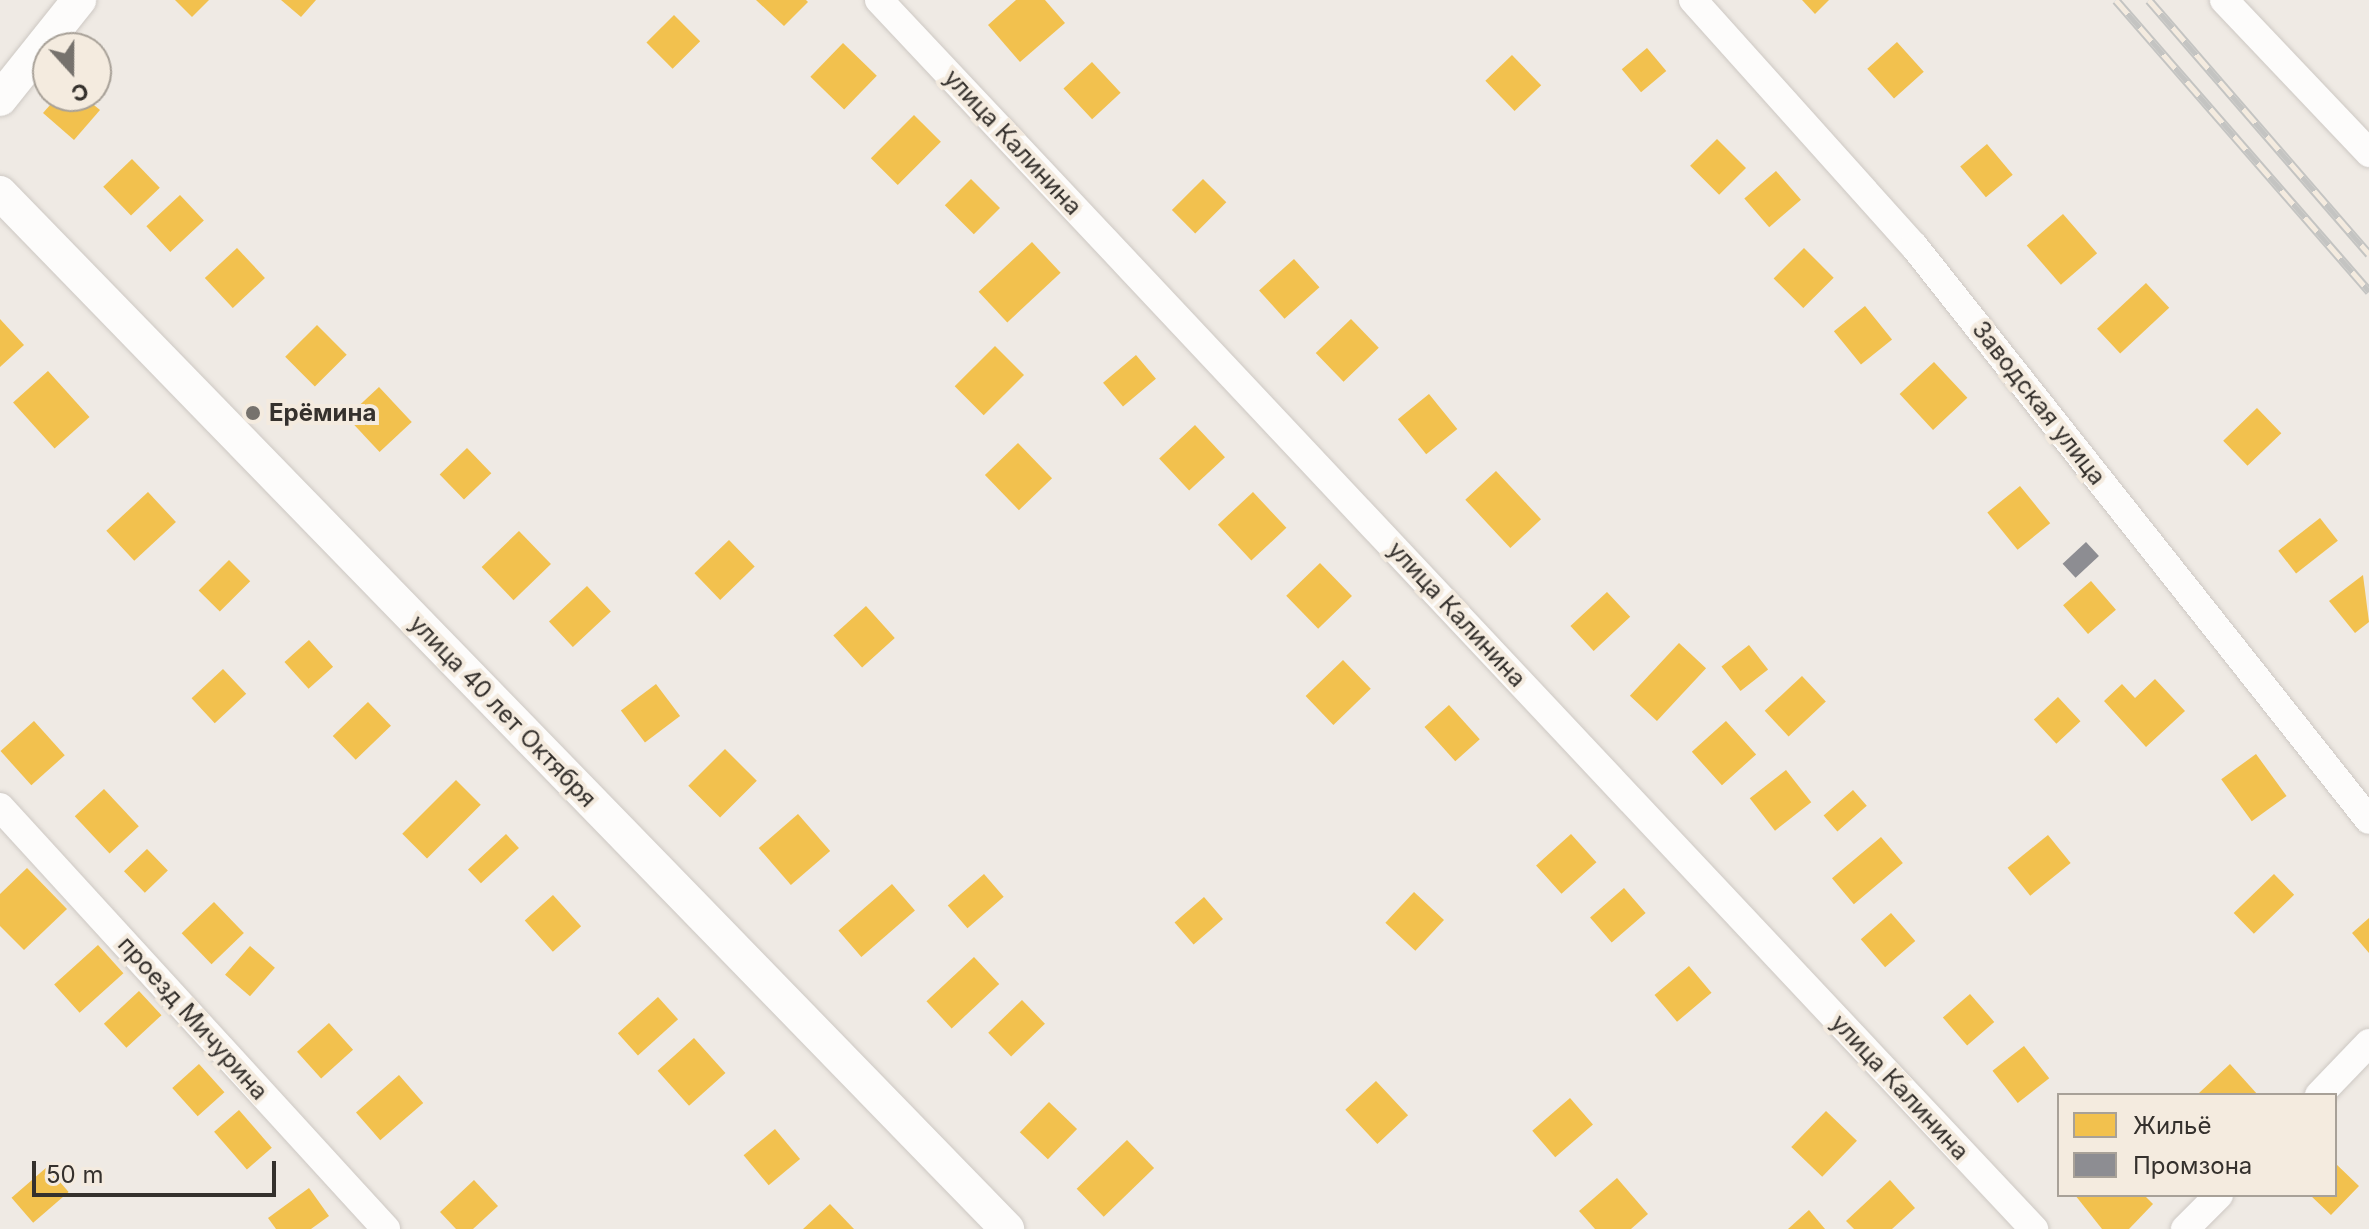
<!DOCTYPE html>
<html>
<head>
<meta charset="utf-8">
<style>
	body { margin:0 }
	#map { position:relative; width:2369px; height:1229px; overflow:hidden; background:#efeae4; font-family:Inter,sans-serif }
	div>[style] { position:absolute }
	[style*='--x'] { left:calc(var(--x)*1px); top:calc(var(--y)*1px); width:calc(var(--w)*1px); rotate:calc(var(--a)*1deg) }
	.homes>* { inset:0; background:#f2c14e; transform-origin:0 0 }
	.industry>* { inset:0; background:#8d8d92; transform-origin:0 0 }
	.roads { filter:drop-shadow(0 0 2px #cdc8c3) drop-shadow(0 0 2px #cdc8c3) }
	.minor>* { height:28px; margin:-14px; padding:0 14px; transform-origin:14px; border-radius:14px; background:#fdfcfb }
	.tertiary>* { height:34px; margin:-17px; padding:0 17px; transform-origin:17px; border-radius:17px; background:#fdfcfb }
	.rail>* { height:9px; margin-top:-4.5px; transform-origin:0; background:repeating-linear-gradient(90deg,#f4ebdf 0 18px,#c4c4c2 0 36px); box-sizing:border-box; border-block:2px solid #c4c4c2 }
	.dots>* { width:22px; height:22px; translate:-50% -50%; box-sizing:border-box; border:4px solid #f4ebdf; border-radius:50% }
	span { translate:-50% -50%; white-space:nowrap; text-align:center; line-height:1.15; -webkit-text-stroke:8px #f4ebdf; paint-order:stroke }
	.street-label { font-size:24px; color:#35312d }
	.poi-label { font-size:24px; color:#35312d; font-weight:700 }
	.left { translate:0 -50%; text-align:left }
	.legend { position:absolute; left:2057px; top:1093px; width:280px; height:104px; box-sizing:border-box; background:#f4ebdf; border:2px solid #a8a198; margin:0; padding:10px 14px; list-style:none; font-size:24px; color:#35312d }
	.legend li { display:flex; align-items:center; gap:16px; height:40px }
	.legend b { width:40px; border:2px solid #a8a198 }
	.north { position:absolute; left:32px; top:32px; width:80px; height:80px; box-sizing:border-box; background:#f4ebdf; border:2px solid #a8a198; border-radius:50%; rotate:159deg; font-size:22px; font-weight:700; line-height:32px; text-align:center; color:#35312d }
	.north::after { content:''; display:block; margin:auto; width:28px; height:36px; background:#76726d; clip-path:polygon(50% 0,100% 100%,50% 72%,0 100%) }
	.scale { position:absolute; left:32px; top:1161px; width:244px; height:36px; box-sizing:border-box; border:4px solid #35312d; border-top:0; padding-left:10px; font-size:24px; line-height:28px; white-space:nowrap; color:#35312d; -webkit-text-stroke:6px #f4ebdf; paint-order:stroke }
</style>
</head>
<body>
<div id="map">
	<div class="homes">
		<div style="clip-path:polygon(175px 0,209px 0,192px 17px)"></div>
		<div style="clip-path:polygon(281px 0,316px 0,301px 17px)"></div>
		<div style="clip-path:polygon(756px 0,806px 0,808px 2px,784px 26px)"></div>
		<div style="clip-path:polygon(1016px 0,1045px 0,1065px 23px,1020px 62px,988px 25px)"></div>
		<div style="clip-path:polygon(1802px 0,1829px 0,1815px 14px)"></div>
		<div style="left:674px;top:15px;width:37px;height:39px;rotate:45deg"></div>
		<div style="left:1897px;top:42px;width:40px;height:40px;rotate:48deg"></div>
		<div style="left:843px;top:43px;width:47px;height:47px;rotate:44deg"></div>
		<div style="left:1647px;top:48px;width:30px;height:33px;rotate:50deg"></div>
		<div style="left:1512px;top:55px;width:42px;height:37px;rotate:46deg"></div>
		<div style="left:1092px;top:62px;width:42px;height:39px;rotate:47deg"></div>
		<div style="clip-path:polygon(58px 96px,83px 96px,100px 110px,74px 140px,43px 113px)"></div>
		<div style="left:914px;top:115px;width:38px;height:61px;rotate:45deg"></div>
		<div style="left:1717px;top:139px;width:41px;height:38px;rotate:45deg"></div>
		<div style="left:1987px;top:144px;width:40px;height:35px;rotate:50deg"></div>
		<div style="left:132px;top:159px;width:40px;height:40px;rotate:46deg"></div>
		<div style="left:1776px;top:171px;width:38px;height:42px;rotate:49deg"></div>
		<div style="left:971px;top:179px;width:41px;height:37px;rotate:45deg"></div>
		<div style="left:1203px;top:179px;width:33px;height:44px;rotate:45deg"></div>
		<div style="left:180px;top:195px;width:35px;height:46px;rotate:47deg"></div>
		<div style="left:2063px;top:214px;width:52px;height:48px;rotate:49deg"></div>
		<div style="left:1032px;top:242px;width:42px;height:73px;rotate:47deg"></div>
		<div style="left:237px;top:248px;width:41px;height:44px;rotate:47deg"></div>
		<div style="left:1804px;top:248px;width:42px;height:43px;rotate:45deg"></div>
		<div style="left:1294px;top:259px;width:38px;height:47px;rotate:48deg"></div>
		<div style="left:2146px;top:283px;width:34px;height:67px;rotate:47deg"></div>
		<div style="left:1865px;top:306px;width:43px;height:40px;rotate:51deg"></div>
		<div style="clip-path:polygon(0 319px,24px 345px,0 367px)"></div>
		<div style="left:1351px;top:319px;width:40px;height:49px;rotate:46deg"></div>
		<div style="left:317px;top:325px;width:42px;height:45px;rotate:45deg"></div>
		<div style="left:995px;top:346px;width:41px;height:57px;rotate:45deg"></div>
		<div style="left:1136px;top:355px;width:31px;height:43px;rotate:50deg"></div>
		<div style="left:1934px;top:362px;width:49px;height:47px;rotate:47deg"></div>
		<div style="left:48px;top:371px;width:62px;height:47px;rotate:48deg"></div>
		<div style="left:379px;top:387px;width:48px;height:44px;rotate:47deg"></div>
		<div style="left:1429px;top:394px;width:45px;height:40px;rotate:51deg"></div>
		<div style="left:2257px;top:408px;width:35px;height:47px;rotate:46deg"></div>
		<div style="left:1195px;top:425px;width:44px;height:49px;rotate:47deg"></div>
		<div style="left:1018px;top:443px;width:49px;height:46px;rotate:46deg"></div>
		<div style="left:467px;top:448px;width:35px;height:38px;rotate:46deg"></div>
		<div style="left:1496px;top:471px;width:66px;height:42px;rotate:47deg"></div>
		<div style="left:2020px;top:486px;width:48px;height:42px;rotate:51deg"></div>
		<div style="left:148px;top:492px;width:41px;height:57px;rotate:47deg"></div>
		<div style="left:1253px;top:492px;width:49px;height:48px;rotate:47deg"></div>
		<div style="left:2320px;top:518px;width:29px;height:53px;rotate:52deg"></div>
		<div style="left:519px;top:531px;width:46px;height:52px;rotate:46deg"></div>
		<div style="left:729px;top:540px;width:37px;height:48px;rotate:46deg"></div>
		<div style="left:229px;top:560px;width:30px;height:43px;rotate:45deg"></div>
		<div style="left:1320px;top:563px;width:46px;height:47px;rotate:46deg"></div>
		<div style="clip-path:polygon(2363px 575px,2369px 622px,2355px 633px,2329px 601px)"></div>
		<div style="left:2091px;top:581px;width:38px;height:37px;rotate:49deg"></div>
		<div style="left:587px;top:586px;width:35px;height:52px;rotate:47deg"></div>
		<div style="left:1607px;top:592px;width:34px;height:50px;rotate:47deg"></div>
		<div style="left:866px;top:606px;width:43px;height:44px;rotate:48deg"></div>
		<div style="left:309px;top:640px;width:36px;height:33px;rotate:48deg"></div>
		<div style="left:1679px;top:643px;width:37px;height:72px;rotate:43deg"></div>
		<div style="left:1749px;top:645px;width:31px;height:35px;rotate:52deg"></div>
		<div style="left:1343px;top:660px;width:40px;height:52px;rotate:46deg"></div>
		<div style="left:223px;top:669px;width:34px;height:43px;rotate:47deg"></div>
		<div style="left:1802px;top:676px;width:35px;height:51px;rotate:47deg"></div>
		<div style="clip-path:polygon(2155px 679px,2185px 711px,2146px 747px,2104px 701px,2122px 684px,2135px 698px)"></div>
		<div style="left:656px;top:684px;width:40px;height:44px;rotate:53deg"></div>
		<div style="left:2058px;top:697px;width:33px;height:33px;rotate:47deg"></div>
		<div style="left:368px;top:702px;width:33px;height:49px;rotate:46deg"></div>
		<div style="left:1449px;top:705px;width:46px;height:33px;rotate:48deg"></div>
		<div style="left:34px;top:721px;width:46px;height:45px;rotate:48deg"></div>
		<div style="left:1726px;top:721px;width:45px;height:46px;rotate:48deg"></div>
		<div style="left:725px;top:749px;width:45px;height:52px;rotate:45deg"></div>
		<div style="left:2256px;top:754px;width:52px;height:43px;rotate:54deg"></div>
		<div style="left:1786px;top:770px;width:41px;height:46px;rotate:52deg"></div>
		<div style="left:456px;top:780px;width:35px;height:76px;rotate:45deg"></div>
		<div style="left:104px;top:789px;width:51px;height:40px;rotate:47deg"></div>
		<div style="left:1853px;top:790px;width:21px;height:39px;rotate:49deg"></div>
		<div style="left:798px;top:814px;width:49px;height:52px;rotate:49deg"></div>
		<div style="left:506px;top:834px;width:19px;height:52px;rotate:47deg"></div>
		<div style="left:1571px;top:834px;width:38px;height:47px;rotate:48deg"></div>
		<div style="left:2048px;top:835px;width:36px;height:52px;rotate:51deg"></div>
		<div style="left:1881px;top:837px;width:34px;height:64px;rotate:50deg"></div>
		<div style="left:147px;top:849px;width:30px;height:32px;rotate:46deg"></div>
		<div style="clip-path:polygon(27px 868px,67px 909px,24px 950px,0 926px,0 894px)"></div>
		<div style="left:984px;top:874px;width:30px;height:48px;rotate:49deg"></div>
		<div style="left:2274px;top:874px;width:29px;height:56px;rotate:46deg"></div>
		<div style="left:892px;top:884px;width:35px;height:71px;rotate:49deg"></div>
		<div style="left:1624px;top:888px;width:33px;height:45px;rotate:49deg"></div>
		<div style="left:1414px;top:892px;width:41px;height:42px;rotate:43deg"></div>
		<div style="left:553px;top:895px;width:42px;height:38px;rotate:48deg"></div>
		<div style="left:1204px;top:897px;width:29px;height:39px;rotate:49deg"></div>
		<div style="left:214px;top:902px;width:43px;height:45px;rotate:46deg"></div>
		<div style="left:1891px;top:913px;width:37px;height:40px;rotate:49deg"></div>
		<div style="clip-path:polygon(2369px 918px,2369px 953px,2352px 933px)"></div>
		<div style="left:98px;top:945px;width:38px;height:59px;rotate:48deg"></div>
		<div style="left:250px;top:946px;width:33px;height:38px;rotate:41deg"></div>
		<div style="left:974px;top:957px;width:37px;height:65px;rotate:47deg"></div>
		<div style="left:1689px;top:966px;width:35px;height:45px;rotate:50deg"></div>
		<div style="left:139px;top:991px;width:33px;height:48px;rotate:47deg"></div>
		<div style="left:1970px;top:994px;width:37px;height:36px;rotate:49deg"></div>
		<div style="left:658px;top:997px;width:30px;height:54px;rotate:48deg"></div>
		<div style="left:1022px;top:1000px;width:33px;height:47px;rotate:46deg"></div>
		<div style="left:329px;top:1023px;width:36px;height:43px;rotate:48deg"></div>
		<div style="left:694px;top:1038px;width:47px;height:49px;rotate:48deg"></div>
		<div style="left:2024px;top:1046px;width:41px;height:40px;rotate:52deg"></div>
		<div style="left:199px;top:1064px;width:38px;height:36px;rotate:48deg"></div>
		<div style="clip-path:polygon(2230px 1064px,2258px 1095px,2200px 1095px,2199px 1093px)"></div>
		<div style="left:399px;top:1075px;width:37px;height:57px;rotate:49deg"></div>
		<div style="left:1376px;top:1081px;width:47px;height:42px;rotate:47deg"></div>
		<div style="left:1570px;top:1098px;width:35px;height:50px;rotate:49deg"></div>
		<div style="left:1049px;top:1102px;width:39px;height:42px;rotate:44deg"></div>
		<div style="left:239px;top:1110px;width:50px;height:33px;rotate:49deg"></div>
		<div style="left:1826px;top:1111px;width:43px;height:50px;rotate:44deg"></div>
		<div style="left:775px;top:1129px;width:39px;height:41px;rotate:50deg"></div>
		<div style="left:1127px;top:1140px;width:39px;height:70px;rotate:46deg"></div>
		<div style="clip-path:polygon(2335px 1163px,2359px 1186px,2331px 1215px,2310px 1195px,2335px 1195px)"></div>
		<div style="left:47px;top:1167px;width:33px;height:47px;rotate:49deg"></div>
		<div style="clip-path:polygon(1617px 1178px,1648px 1214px,1631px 1229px,1595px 1229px,1579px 1211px)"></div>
		<div style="clip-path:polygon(474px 1180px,498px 1206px,473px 1229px,456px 1229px,440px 1212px)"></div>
		<div style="clip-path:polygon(1890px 1180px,1915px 1208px,1892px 1229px,1854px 1229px,1846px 1221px)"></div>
		<div style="clip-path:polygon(309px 1188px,329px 1216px,311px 1229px,276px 1229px,268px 1218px)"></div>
		<div style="clip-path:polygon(2075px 1195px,2144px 1195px,2153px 1204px,2129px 1229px,2102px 1229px)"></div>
		<div style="clip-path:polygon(830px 1204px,854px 1229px,803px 1229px)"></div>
		<div style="clip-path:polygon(1809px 1210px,1825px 1229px,1788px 1229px)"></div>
	</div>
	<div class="industry">
		<div style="left:2086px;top:542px;width:19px;height:32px;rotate:47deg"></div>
	</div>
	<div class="roads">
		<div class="minor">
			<div style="--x:879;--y:0;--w:1687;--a:46.78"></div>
			<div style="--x:1693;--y:0;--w:331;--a:48.1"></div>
			<div style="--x:1914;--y:246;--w:732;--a:51.6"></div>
			<div style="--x:2224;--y:0;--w:211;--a:46.5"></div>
			<div style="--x:0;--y:807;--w:572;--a:47.55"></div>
			<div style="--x:2319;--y:1095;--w:72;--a:-46.1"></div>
			<div style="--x:2185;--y:1229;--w:48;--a:-45"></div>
		</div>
		<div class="tertiary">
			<div style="--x:0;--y:99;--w:127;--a:-51.4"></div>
			<div style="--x:0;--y:193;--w:1445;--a:45.81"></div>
		</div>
	</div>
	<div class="rail">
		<div style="--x:2116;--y:0;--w:386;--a:49"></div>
		<div style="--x:2149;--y:0;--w:336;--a:49.1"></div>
	</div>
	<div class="dots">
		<div style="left:253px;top:413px;background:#76726d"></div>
	</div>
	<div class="street-label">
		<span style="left:1013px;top:142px;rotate:47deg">улица Калинина</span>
		<span style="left:2039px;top:403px;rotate:52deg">Заводская улица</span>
		<span style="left:1457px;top:614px;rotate:47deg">улица Калинина</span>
		<span style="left:503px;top:711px;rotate:46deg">улица 40 лет Октября</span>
		<span style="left:193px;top:1018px;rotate:48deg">проезд Мичурина</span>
		<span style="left:1900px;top:1087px;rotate:47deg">улица Калинина</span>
	</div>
	<div class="poi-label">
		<span class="left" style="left:269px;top:413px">Ерёмина</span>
	</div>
	<ul class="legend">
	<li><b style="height:22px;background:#f2c14e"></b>Жильё</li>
	<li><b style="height:22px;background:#8d8d92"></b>Промзона</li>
	</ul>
	<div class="north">С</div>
	<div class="scale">50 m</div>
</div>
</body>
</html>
